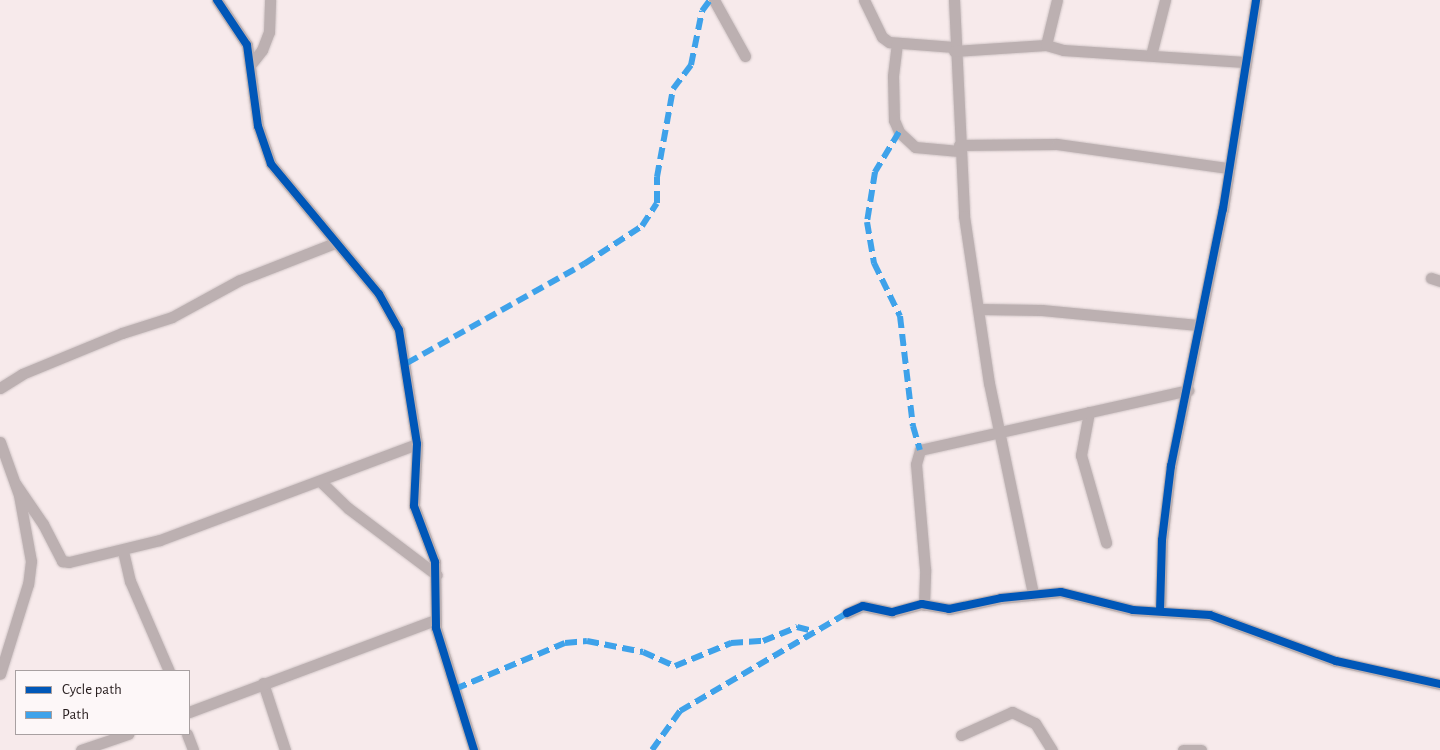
<!DOCTYPE html>
<html>
<head>
<meta charset="utf-8">
<style>
	body { margin:0 }
	#map { position:relative; width:1440px; height:750px; overflow:hidden; background:#f7eaeb; font-family:"Alegreya Sans",sans-serif }
	div>[style] { position:absolute }
	[style*='--x'] { left:calc(var(--x)*1px); top:calc(var(--y)*1px); width:calc(var(--w)*1px); rotate:calc(var(--a)*1deg) }
	.roads { filter:drop-shadow(0 0 1px #d1c6c7) drop-shadow(0 0 1px #d1c6c7) }
	.minor>* { height:11px; margin:-5.5px; padding:0 5.5px; transform-origin:5.5px; border-radius:5.5px; background:#bcb0b1 }
	.quiet>* { height:6px; margin-top:-3px; transform-origin:0; background:repeating-linear-gradient(90deg,#3ea2ea 0 12px,transparent 0 18px) }
	.cycleway>* { height:8px; margin:-4px; padding:0 4px; transform-origin:4px; border-radius:4px; background:#0057b8 }
	span { translate:-50% -50%; white-space:nowrap; text-align:center; line-height:1.15; -webkit-text-stroke:4px #fdf7f8; paint-order:stroke }
	.legend { position:absolute; left:15px; top:670px; width:175px; height:65px; box-sizing:border-box; background:#fdf7f8; border:1px solid #a8a0a1; margin:0; padding:6px 9px; list-style:none; font-size:15px; color:#281e1f }
	.legend li { display:flex; align-items:center; gap:10px; height:25px }
	.legend b { width:25px; border:1px solid #a8a0a1 }
</style>
</head>
<body>
<div id="map">
	<div class="roads">
		<div class="minor">
			<div style="--x:217;--y:0;--w:54;--a:56.3"></div>
			<div style="--x:247;--y:45;--w:82;--a:82.3"></div>
			<div style="--x:258;--y:126;--w:40;--a:71.1"></div>
			<div style="--x:271;--y:164;--w:169;--a:50.3"></div>
			<div style="--x:379;--y:294;--w:41;--a:60.9"></div>
			<div style="--x:399;--y:330;--w:115;--a:81"></div>
			<div style="--x:417;--y:444;--w:62;--a:92.8"></div>
			<div style="--x:414;--y:506;--w:60;--a:69.4"></div>
			<div style="--x:435;--y:562;--w:66;--a:89.1"></div>
			<div style="--x:436;--y:628;--w:128;--a:72.7"></div>
			<div style="--x:714;--y:0;--w:64;--a:61"></div>
			<div style="--x:864;--y:0;--w:41;--a:64.1"></div>
			<div style="--x:882;--y:37;--w:9;--a:36"></div>
			<div style="--x:889;--y:42;--w:65;--a:4.4"></div>
			<div style="--x:954;--y:0;--w:216;--a:87.3"></div>
			<div style="--x:964;--y:216;--w:169;--a:81.5"></div>
			<div style="--x:989;--y:383;--w:216;--a:78.2"></div>
			<div style="--x:897;--y:43;--w:33;--a:97"></div>
			<div style="--x:893;--y:76;--w:44;--a:88.7"></div>
			<div style="--x:894;--y:120;--w:13;--a:67"></div>
			<div style="--x:899;--y:132;--w:22;--a:43"></div>
			<div style="--x:915;--y:147;--w:44;--a:5.2"></div>
			<div style="--x:1046;--y:45;--w:18;--a:16"></div>
			<div style="--x:1063;--y:50;--w:182;--a:3.8"></div>
			<div style="--x:954;--y:51;--w:92;--a:-3.7"></div>
			<div style="--x:1046;--y:45;--w:46;--a:-76.3"></div>
			<div style="--x:1151;--y:55;--w:57;--a:-75.7"></div>
			<div style="--x:251;--y:64;--w:18;--a:-52"></div>
			<div style="--x:262;--y:50;--w:19;--a:-69"></div>
			<div style="--x:269;--y:32;--w:32;--a:-88"></div>
			<div style="--x:959;--y:145;--w:98;--a:-0.6"></div>
			<div style="--x:1057;--y:144;--w:173;--a:8"></div>
			<div style="--x:1431;--y:278;--w:9;--a:18"></div>
			<div style="--x:979;--y:309;--w:63;--a:0.9"></div>
			<div style="--x:1042;--y:310;--w:156;--a:5.5"></div>
			<div style="--x:0;--y:388;--w:26;--a:-32"></div>
			<div style="--x:22;--y:374;--w:108;--a:-22.3"></div>
			<div style="--x:122;--y:333;--w:52;--a:-17.7"></div>
			<div style="--x:172;--y:317;--w:77;--a:-28.6"></div>
			<div style="--x:240;--y:280;--w:102;--a:-21.3"></div>
			<div style="--x:1089;--y:412;--w:44;--a:100.5"></div>
			<div style="--x:1081;--y:455;--w:91;--a:74"></div>
			<div style="--x:0;--y:442;--w:56;--a:70.3"></div>
			<div style="--x:19;--y:495;--w:67;--a:79.7"></div>
			<div style="--x:31;--y:561;--w:23;--a:97"></div>
			<div style="--x:28;--y:584;--w:94;--a:107.3"></div>
			<div style="--x:320;--y:481;--w:39;--a:44"></div>
			<div style="--x:348;--y:508;--w:111;--a:37"></div>
			<div style="--x:15;--y:483;--w:50;--a:55.7"></div>
			<div style="--x:43;--y:524;--w:42;--a:62.8"></div>
			<div style="--x:62;--y:561;--w:7;--a:8"></div>
			<div style="--x:69;--y:562;--w:94;--a:-13.6"></div>
			<div style="--x:160;--y:540;--w:274;--a:-20.5"></div>
			<div style="--x:123;--y:551;--w:31;--a:77"></div>
			<div style="--x:130;--y:581;--w:98;--a:66.6"></div>
			<div style="--x:924;--y:605;--w:36;--a:-88"></div>
			<div style="--x:925;--y:569;--w:105;--a:-94.9"></div>
			<div style="--x:916;--y:464;--w:15;--a:-74"></div>
			<div style="--x:920;--y:450;--w:275;--a:-12.6"></div>
			<div style="--x:1160;--y:611;--w:71;--a:-88.4"></div>
			<div style="--x:1162;--y:540;--w:75;--a:-83.1"></div>
			<div style="--x:1171;--y:466;--w:262;--a:-78.6"></div>
			<div style="--x:1223;--y:209;--w:212;--a:-81"></div>
			<div style="--x:847;--y:613;--w:17;--a:-24"></div>
			<div style="--x:863;--y:606;--w:30;--a:12"></div>
			<div style="--x:892;--y:612;--w:31;--a:-15"></div>
			<div style="--x:922;--y:604;--w:27;--a:10"></div>
			<div style="--x:949;--y:609;--w:53;--a:-11.9"></div>
			<div style="--x:1001;--y:598;--w:60;--a:-5.7"></div>
			<div style="--x:1061;--y:592;--w:74;--a:14"></div>
			<div style="--x:1133;--y:610;--w:77;--a:3.7"></div>
			<div style="--x:1210;--y:615;--w:134;--a:20.1"></div>
			<div style="--x:1336;--y:661;--w:107;--a:12.5"></div>
			<div style="--x:263;--y:683;--w:71;--a:71.8"></div>
			<div style="--x:189;--y:712;--w:263;--a:-20.5"></div>
			<div style="--x:187;--y:734;--w:17;--a:69"></div>
			<div style="--x:961;--y:735;--w:56;--a:-24.3"></div>
			<div style="--x:1012;--y:712;--w:25;--a:26"></div>
			<div style="--x:1035;--y:723;--w:32;--a:58"></div>
			<div style="--x:81;--y:750;--w:50;--a:-18.8"></div>
			<div style="--x:1183;--y:750;--w:18;--a:0"></div>
		</div>
	</div>
	<div class="quiet">
		<div style="--x:899;--y:132;--w:47;--a:121"></div>
		<div style="--x:875;--y:172;--w:51;--a:99.1"></div>
		<div style="--x:867;--y:222;--w:42;--a:80.3"></div>
		<div style="--x:874;--y:263;--w:59;--a:63.9"></div>
		<div style="--x:900;--y:316;--w:111;--a:83.3"></div>
		<div style="--x:913;--y:426;--w:25;--a:74"></div>
		<div style="--x:407;--y:363;--w:203;--a:-29.2"></div>
		<div style="--x:584;--y:264;--w:69;--a:-33.2"></div>
		<div style="--x:642;--y:226;--w:27;--a:-57"></div>
		<div style="--x:657;--y:203;--w:26;--a:-90"></div>
		<div style="--x:657;--y:177;--w:89;--a:-79.7"></div>
		<div style="--x:673;--y:89;--w:30;--a:-53"></div>
		<div style="--x:691;--y:65;--w:55;--a:-78.5"></div>
		<div style="--x:702;--y:11;--w:14;--a:-54"></div>
		<div style="--x:455;--y:689;--w:119;--a:-22.7"></div>
		<div style="--x:565;--y:643;--w:22;--a:-5"></div>
		<div style="--x:587;--y:641;--w:57;--a:11.1"></div>
		<div style="--x:643;--y:652;--w:35;--a:24"></div>
		<div style="--x:675;--y:666;--w:61;--a:-22.3"></div>
		<div style="--x:731;--y:643;--w:32;--a:-4"></div>
		<div style="--x:763;--y:641;--w:37;--a:-22"></div>
		<div style="--x:797;--y:627;--w:16;--a:14"></div>
		<div style="--x:652;--y:750;--w:48;--a:-54.3"></div>
		<div style="--x:680;--y:711;--w:194;--a:-30.4"></div>
	</div>
	<div class="cycleway">
		<div style="--x:217;--y:0;--w:54;--a:56.3"></div>
		<div style="--x:247;--y:45;--w:82;--a:82.3"></div>
		<div style="--x:258;--y:126;--w:40;--a:71.1"></div>
		<div style="--x:271;--y:164;--w:169;--a:50.3"></div>
		<div style="--x:379;--y:294;--w:41;--a:60.9"></div>
		<div style="--x:399;--y:330;--w:115;--a:81"></div>
		<div style="--x:417;--y:444;--w:62;--a:92.8"></div>
		<div style="--x:414;--y:506;--w:60;--a:69.4"></div>
		<div style="--x:435;--y:562;--w:66;--a:89.1"></div>
		<div style="--x:436;--y:628;--w:128;--a:72.7"></div>
		<div style="--x:1160;--y:611;--w:71;--a:-88.4"></div>
		<div style="--x:1162;--y:540;--w:75;--a:-83.1"></div>
		<div style="--x:1171;--y:466;--w:262;--a:-78.6"></div>
		<div style="--x:1223;--y:209;--w:212;--a:-81"></div>
		<div style="--x:847;--y:613;--w:17;--a:-24"></div>
		<div style="--x:863;--y:606;--w:30;--a:12"></div>
		<div style="--x:892;--y:612;--w:31;--a:-15"></div>
		<div style="--x:922;--y:604;--w:27;--a:10"></div>
		<div style="--x:949;--y:609;--w:53;--a:-11.9"></div>
		<div style="--x:1001;--y:598;--w:60;--a:-5.7"></div>
		<div style="--x:1061;--y:592;--w:74;--a:14"></div>
		<div style="--x:1133;--y:610;--w:77;--a:3.7"></div>
		<div style="--x:1210;--y:615;--w:134;--a:20.1"></div>
		<div style="--x:1336;--y:661;--w:107;--a:12.5"></div>
	</div>
	<ul class="legend">
	<li><b style="height:6px;background:#0057b8"></b>Cycle path</li>
	<li><b style="height:6px;background:#3ea2ea"></b>Path</li>
	</ul>
</div>
</body>
</html>
